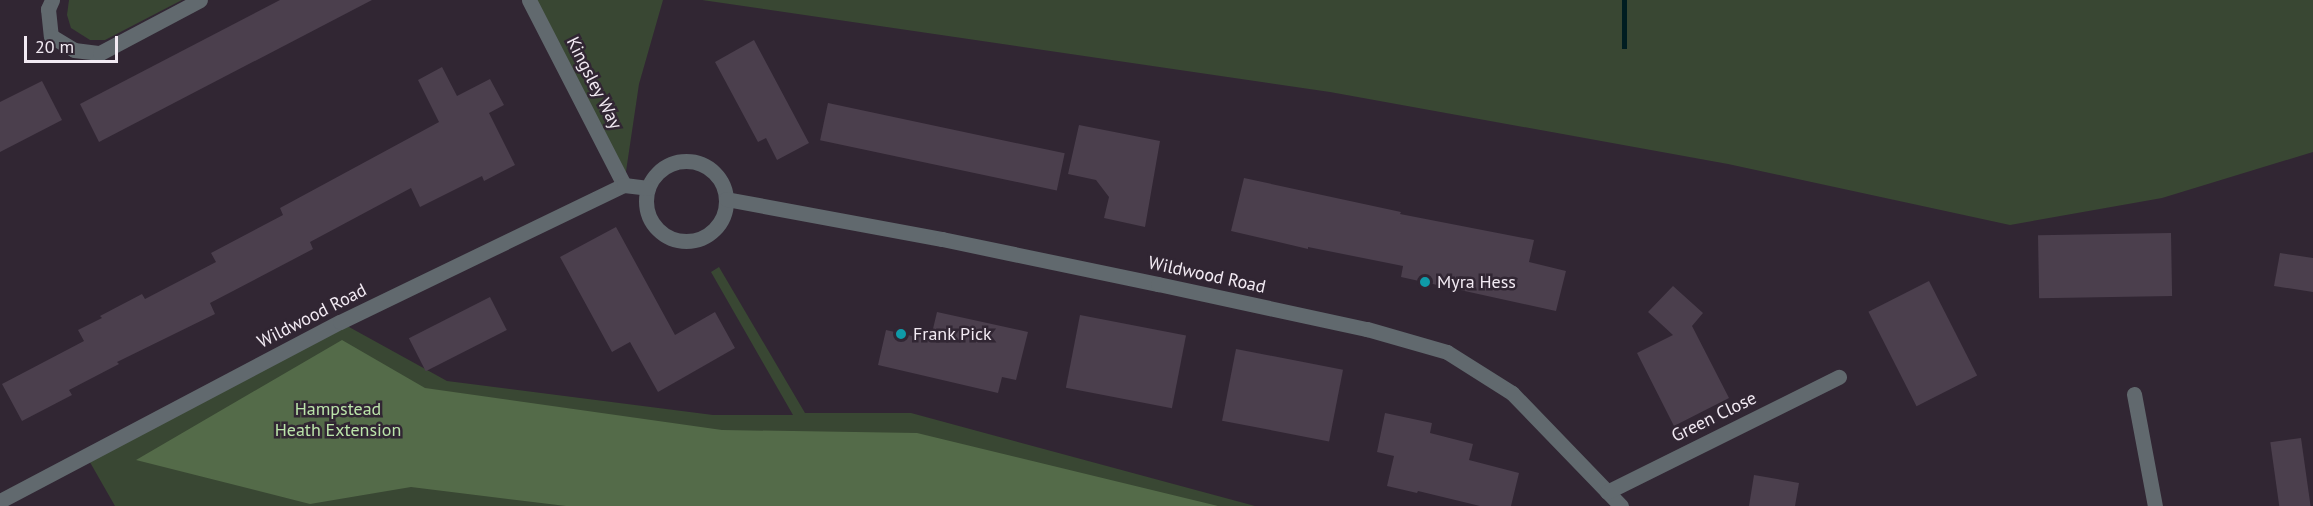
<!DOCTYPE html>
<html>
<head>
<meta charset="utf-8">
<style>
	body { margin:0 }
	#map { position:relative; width:2313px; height:506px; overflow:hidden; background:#312633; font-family:"PT Sans",sans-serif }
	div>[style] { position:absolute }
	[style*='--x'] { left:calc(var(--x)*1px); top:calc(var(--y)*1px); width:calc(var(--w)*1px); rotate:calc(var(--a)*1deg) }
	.green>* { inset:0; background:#394733 }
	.forest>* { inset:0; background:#546b49 }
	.water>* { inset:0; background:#001d21; transform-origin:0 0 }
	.building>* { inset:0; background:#4b3f4d; transform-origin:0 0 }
	.minor>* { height:15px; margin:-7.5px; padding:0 7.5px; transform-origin:7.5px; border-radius:7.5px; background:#61696e }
	.minor>.ring { margin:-7.5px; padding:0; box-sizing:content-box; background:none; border:15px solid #61696e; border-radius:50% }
	.dots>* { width:16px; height:16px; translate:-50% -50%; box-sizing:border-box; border:3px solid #312633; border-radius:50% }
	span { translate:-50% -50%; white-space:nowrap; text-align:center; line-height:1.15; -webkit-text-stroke:5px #312633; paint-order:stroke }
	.street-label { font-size:18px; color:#f2eaf3 }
	.poi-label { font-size:18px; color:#f2eaf3 }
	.left { translate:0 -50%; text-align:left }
	.park-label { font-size:18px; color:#bbe4aa }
	.scale { position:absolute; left:24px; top:36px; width:94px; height:27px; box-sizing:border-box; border:3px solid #f2eaf3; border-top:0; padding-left:8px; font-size:18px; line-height:21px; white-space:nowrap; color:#f2eaf3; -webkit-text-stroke:4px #312633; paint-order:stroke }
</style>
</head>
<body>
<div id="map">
	<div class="green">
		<div style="clip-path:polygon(69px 0,182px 0,105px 40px,90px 40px,71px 28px,67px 15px)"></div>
		<div style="clip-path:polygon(529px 0,663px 0,639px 84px,624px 185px)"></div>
		<div style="clip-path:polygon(702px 0,2313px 0,2313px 152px,2162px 198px,2010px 225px,1728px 164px,1330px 92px)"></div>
		<div style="clip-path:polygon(719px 267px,805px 413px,911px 413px,1255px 506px,115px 506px,87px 457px,340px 322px,447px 381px,713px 415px,793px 415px,711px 272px)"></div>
	</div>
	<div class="forest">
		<div style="clip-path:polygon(342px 340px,425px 388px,722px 430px,917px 433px,1218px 506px,566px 506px,411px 487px,310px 504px,136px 460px)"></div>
	</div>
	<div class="water">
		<div style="left:1622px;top:0;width:5px;height:49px"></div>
	</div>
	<div class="building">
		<div style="clip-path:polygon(280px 0,372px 0,99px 142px,80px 104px)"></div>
		<div style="clip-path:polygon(754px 40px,809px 143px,777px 160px,766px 138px,758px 142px,715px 62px)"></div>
		<div style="clip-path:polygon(442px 67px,457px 96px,490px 79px,504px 105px,489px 113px,515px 165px,484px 181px,482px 176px,420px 207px,411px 188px,310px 242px,313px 249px,210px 303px,215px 314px,117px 362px,119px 364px,69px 390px,72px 395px,22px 421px,2px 384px,84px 341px,78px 330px,102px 318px,100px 316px,142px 294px,145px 299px,216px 262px,211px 253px,283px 215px,280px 208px,439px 122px,418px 80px)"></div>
		<div style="clip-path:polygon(42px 81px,62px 120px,0 152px,0 102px)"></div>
		<div style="left:828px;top:103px;width:242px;height:38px;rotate:12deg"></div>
		<div style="clip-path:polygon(1079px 125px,1160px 141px,1145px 227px,1104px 218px,1109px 197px,1096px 180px,1068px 174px)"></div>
		<div style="clip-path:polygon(1244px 178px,1401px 212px,1400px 214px,1534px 240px,1529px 262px,1566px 271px,1556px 311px,1401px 277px,1403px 266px,1308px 247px,1308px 249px,1231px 231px)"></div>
		<div style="clip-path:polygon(616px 227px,675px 335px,715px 312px,735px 348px,658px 392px,630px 342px,612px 352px,560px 257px)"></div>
		<div style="left:2171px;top:233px;width:63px;height:133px;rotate:89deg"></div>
		<div style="clip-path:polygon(2280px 253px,2313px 258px,2313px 292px,2274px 286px)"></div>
		<div style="left:1929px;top:281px;width:106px;height:68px;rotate:63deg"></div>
		<div style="clip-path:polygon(1673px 286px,1703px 313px,1692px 326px,1729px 398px,1674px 426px,1637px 353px,1673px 335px,1648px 312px)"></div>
		<div style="left:490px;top:297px;width:37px;height:91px;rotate:63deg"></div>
		<div style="clip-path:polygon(937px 312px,1028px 332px,1016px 380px,1002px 377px,998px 393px,878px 365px,886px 330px,912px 336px,914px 329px,932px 333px)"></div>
		<div style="left:1080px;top:315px;width:108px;height:74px;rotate:11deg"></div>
		<div style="left:1236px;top:349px;width:109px;height:73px;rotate:11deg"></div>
		<div style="clip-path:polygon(1385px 413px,1432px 423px,1430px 433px,1473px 444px,1469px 460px,1519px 473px,1511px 506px,1480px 506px,1418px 491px,1417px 493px,1387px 486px,1394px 456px,1377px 452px)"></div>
		<div style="left:2301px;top:438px;width:69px;height:31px;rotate:82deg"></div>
		<div style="clip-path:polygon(1754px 475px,1799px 483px,1795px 506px,1749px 506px)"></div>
	</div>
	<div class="minor">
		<div style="--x:52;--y:0;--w:10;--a:114"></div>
		<div style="--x:48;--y:9;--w:27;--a:84"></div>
		<div style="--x:51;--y:36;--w:27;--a:31"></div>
		<div style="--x:74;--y:50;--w:26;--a:7"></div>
		<div style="--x:100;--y:53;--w:113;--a:-27.9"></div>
		<div style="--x:529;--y:0;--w:208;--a:62.8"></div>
		<div class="ring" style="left:646px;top:161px;width:65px;height:65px"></div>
		<div style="--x:726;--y:199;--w:220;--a:10.5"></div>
		<div style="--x:942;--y:239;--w:221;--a:11.8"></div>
		<div style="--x:1158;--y:284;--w:214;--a:12.2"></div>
		<div style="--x:1367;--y:329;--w:83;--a:16"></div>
		<div style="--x:1447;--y:352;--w:77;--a:32.2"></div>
		<div style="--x:1512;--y:393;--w:157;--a:46"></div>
		<div style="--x:2134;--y:394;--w:114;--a:79.4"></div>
		<div style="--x:1607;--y:492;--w:259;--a:-26.4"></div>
		<div style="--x:0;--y:501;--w:384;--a:-27.8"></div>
		<div style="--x:340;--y:322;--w:315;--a:-25.8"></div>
		<div style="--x:624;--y:185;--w:24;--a:7"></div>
	</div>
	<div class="dots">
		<div style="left:1425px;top:282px;background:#0f9aa8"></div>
		<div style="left:901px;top:334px;background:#0f9aa8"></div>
	</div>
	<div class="street-label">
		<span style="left:594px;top:83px;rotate:63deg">Kingsley Way</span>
		<span style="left:1207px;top:275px;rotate:12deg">Wildwood Road</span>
		<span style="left:312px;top:316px;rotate:-27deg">Wildwood Road</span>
		<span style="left:1714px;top:417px;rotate:-26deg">Green Close</span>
	</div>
	<div class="poi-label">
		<span class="left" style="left:1437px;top:282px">Myra Hess</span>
		<span class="left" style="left:913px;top:334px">Frank Pick</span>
	</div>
	<div class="park-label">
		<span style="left:338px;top:420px">Hampstead<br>Heath Extension</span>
	</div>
	<div class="scale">20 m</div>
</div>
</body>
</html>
